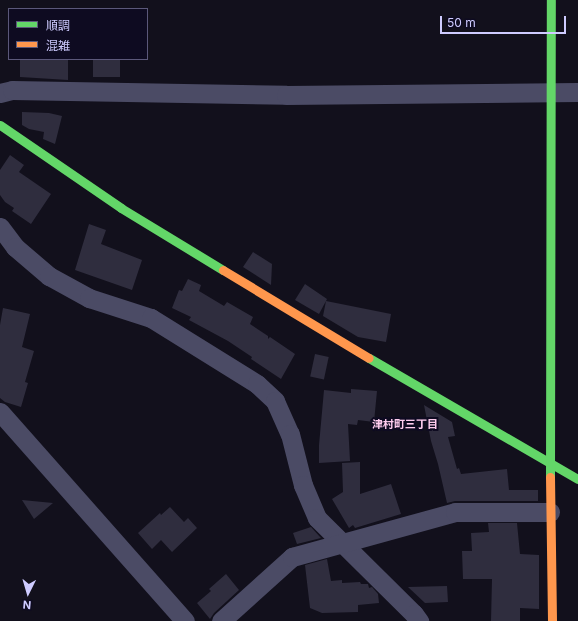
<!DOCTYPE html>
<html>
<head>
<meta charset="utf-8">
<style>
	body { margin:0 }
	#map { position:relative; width:578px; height:621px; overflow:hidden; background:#12101c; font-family:Inter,"Noto Sans JP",sans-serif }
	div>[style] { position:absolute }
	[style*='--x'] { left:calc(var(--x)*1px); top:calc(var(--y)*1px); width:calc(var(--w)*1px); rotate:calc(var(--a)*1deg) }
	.building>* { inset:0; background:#2f2d3e; transform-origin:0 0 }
	.street>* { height:19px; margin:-9.5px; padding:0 9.5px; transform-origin:9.5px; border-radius:9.5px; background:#4b4b65 }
	.fast>* { height:9px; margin:-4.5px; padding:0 4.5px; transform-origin:4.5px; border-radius:4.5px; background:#63d668 }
	.slow>* { height:9px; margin:-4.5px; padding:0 4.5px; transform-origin:4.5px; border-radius:4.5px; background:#ff974d }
	span { translate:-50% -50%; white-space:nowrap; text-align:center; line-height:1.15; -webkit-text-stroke:4px #0e0b21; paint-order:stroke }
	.neighbourhood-label { font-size:11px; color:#ffcdef; font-weight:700 }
	.legend { position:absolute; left:8px; top:8px; width:140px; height:52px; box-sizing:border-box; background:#0e0b21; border:1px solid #5b587a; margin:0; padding:5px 7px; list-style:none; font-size:12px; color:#cecbff }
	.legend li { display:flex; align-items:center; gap:8px; height:20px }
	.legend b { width:20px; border:1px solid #5b587a }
	.north { position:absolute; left:8px; top:573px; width:40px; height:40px; -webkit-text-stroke:3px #0e0b21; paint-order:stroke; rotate:185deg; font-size:11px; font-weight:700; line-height:16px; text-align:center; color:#cecbff }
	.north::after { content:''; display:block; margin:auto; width:14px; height:18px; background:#cecbff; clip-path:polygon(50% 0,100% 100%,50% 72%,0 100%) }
	.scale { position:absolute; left:440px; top:16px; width:126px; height:18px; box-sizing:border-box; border:2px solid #cecbff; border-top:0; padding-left:5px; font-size:12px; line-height:14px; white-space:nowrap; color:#cecbff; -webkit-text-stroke:3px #0e0b21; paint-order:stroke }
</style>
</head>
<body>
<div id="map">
	<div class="building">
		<div style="clip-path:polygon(20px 59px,68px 59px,68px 80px,20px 77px)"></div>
		<div style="left:93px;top:59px;width:27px;height:18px"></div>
		<div style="clip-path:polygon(22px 112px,49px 113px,62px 116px,55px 144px,43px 139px,44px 132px,29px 129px,22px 125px)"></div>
		<div style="clip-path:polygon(10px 155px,24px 165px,19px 172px,51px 194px,31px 224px,12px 211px,14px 208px,5px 202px,0 195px,0 170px)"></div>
		<div style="clip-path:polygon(89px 224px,106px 230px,101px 244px,142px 260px,132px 290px,75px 270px)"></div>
		<div style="clip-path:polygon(253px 252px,272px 264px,271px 285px,243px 267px)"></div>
		<div style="clip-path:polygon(188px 279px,201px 285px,199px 291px,224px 306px,227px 302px,253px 317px,250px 324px,268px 336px,268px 339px,270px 337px,295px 354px,281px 379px,251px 359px,252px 357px,228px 341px,189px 320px,191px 317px,172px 308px,179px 290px,182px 291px)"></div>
		<div style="clip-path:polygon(305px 284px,327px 299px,326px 301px,391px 314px,386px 342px,358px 337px,323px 316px,326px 301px,319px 314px,295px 300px)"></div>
		<div style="clip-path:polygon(3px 308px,30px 314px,22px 347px,34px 351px,25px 382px,28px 383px,21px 407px,5px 402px,0 398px,0 325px)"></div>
		<div style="left:315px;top:354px;width:14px;height:23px;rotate:12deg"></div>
		<div style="clip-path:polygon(351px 389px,377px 391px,374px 422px,358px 420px,357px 425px,348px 424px,350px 461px,319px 463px,319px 445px,324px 390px,351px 393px)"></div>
		<div style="clip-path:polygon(424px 405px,452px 422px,455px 436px,448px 437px,457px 469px,459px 468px,461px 474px,507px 469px,509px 490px,538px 490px,538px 501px,455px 501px,447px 503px,438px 464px,431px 441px)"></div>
		<div style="clip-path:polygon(360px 462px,360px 494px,391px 484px,401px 514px,355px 528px,353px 525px,349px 528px,332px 499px,343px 492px,342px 463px)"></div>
		<div style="clip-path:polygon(22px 500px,53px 503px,34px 519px)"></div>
		<div style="clip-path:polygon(170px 507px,184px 522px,188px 518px,197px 528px,172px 552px,161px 540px,152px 549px,138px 533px,160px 513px,161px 515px)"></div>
		<div style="clip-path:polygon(488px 523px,517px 523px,520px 554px,539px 555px,539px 609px,520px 608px,520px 621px,491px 621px,492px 579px,463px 579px,462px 551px,472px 551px,471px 533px,489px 532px)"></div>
		<div style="clip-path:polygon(311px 527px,321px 538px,297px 544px,293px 533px)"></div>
		<div style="clip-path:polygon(327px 559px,331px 581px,342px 580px,342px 583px,360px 582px,361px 584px,368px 584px,369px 588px,372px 587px,378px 594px,379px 603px,358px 605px,358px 612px,322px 613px,310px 608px,305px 565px)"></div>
		<div style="clip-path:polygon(226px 574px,239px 590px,214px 613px,210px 619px,197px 603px,211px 591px,209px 589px)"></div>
		<div style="clip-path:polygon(447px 586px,448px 602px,425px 603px,408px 587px)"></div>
	</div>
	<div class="street">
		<div style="--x:0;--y:93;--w:12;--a:-14"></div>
		<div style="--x:12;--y:90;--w:274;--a:1"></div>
		<div style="--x:286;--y:95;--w:292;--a:-0.6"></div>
		<div style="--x:0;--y:227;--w:25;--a:53"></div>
		<div style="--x:15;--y:247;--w:45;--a:40.5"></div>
		<div style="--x:49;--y:276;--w:46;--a:28.8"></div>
		<div style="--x:89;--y:298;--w:65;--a:17.9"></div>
		<div style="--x:151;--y:318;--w:125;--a:31.9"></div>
		<div style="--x:257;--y:384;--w:25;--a:43"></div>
		<div style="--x:275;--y:401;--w:36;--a:66"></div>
		<div style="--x:290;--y:434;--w:53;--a:75.7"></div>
		<div style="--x:303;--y:485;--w:36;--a:67"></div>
		<div style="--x:317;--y:518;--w:136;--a:44.7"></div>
		<div style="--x:414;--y:614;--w:9;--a:54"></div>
		<div style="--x:0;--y:412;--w:279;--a:48.5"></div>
		<div style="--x:221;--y:621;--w:96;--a:-42"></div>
		<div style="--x:292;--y:557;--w:169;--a:-15.4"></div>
		<div style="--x:455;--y:512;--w:95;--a:0"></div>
	</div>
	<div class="fast">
		<div style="--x:0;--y:125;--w:147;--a:34.4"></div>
		<div style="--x:121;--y:208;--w:119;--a:31.3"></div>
		<div style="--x:369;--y:358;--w:241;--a:30.1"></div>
		<div style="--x:550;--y:477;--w:477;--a:-89.9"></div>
	</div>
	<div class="slow">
		<div style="--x:223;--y:270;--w:170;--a:31.1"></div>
		<div style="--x:550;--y:477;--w:144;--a:89.2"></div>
	</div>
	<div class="neighbourhood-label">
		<span style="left:405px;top:424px">津村町三丁目</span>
	</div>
	<ul class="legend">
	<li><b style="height:5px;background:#63d668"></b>順調</li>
	<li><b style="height:5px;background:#ff974d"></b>混雑</li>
	</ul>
	<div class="north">N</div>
	<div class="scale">50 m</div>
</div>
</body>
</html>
